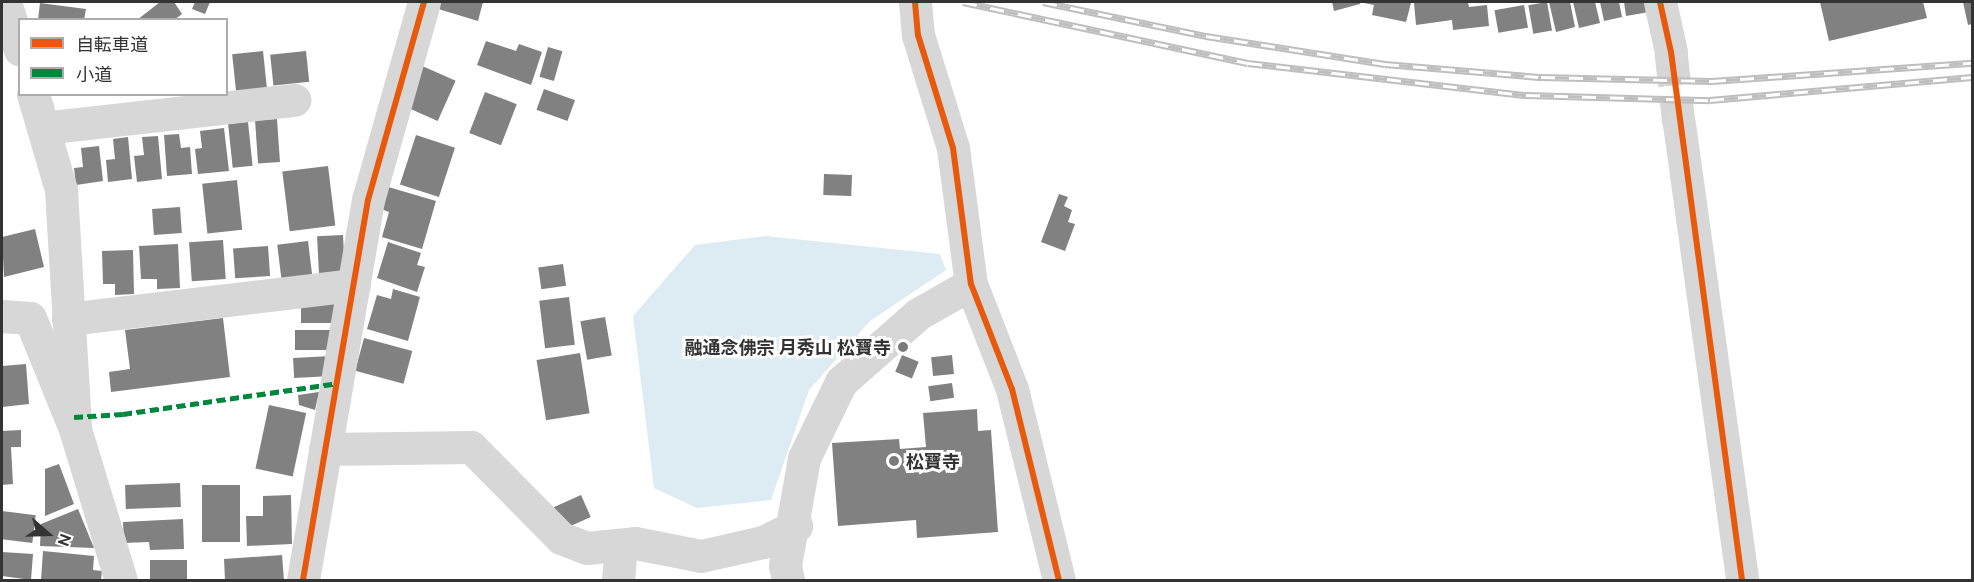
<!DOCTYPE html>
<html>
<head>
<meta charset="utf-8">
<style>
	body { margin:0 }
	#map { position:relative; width:1974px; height:582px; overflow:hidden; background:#fff; font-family:Ubuntu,"Noto Sans JP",sans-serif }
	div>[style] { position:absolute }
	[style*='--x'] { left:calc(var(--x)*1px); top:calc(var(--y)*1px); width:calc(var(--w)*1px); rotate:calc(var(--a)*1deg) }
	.water>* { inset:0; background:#ddebf3 }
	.building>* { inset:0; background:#818181; transform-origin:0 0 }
	.minor-tunnel>* { height:33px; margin-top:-16.5px; transform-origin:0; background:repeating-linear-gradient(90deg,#d6d6d6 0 33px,transparent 0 49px) }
	.minor>* { height:33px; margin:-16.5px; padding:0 16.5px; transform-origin:16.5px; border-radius:16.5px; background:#d7d7d7 }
	.rail>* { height:7px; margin-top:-3.5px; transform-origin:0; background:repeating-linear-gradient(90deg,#fff 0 14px,#bebebe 0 28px); box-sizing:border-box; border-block:2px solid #bebebe }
	.quiet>* { height:4.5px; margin-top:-2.25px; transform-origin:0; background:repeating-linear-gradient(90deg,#00873e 0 9px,transparent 0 13.5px) }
	.cycleway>* { height:6px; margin:-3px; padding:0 3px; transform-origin:3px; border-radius:3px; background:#e8590c }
	.dots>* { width:16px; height:16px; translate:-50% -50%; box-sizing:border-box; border:3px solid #fff; border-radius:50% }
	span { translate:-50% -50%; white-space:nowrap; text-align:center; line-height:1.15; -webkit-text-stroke:6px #fff; paint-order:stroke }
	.poi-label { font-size:18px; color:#333; font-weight:700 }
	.right { translate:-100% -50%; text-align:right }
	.left { translate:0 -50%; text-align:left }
	.frame { position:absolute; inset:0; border:3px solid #333; pointer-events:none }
	.legend { position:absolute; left:18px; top:18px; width:210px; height:78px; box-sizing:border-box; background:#fff; border:2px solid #adadad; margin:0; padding:8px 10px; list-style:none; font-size:18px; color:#333 }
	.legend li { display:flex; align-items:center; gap:12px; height:30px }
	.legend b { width:30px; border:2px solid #adadad }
	.north { position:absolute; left:18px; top:504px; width:60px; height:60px; -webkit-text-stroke:4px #fff; paint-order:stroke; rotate:110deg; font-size:16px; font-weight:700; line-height:24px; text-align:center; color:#333 }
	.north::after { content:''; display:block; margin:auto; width:21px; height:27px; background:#333; clip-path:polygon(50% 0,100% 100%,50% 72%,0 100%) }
</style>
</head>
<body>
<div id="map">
	<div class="water">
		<div style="clip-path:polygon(765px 236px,940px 254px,946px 270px,870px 321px,809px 390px,771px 500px,697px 508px,654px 488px,633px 316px,695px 245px)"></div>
	</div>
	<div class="building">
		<div style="clip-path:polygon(160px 2px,174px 2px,182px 14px,174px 20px,137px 20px)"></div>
		<div style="clip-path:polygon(195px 2px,210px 2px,205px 14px,192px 9px)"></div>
		<div style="clip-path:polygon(437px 2px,483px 2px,478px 21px,435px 8px)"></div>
		<div style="clip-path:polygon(1332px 2px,1360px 2px,1360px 4px,1334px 11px)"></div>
		<div style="clip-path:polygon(1468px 2px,1469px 7px,1487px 5px,1489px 26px,1453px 30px,1452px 20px,1416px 25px,1414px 3px)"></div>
		<div style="left:1547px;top:2px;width:29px;height:19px;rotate:80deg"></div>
		<div style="clip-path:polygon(1549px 2px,1570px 2px,1575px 27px,1556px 32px)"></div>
		<div style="clip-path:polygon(1573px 2px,1595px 2px,1600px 23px,1579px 28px)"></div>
		<div style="clip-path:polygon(1600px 2px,1619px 2px,1622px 17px,1604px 21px)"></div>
		<div style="clip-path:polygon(1624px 2px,1647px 2px,1649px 12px,1626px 16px)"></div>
		<div style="clip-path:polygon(1820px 2px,1923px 2px,1927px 18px,1829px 41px)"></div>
		<div style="clip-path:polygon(1963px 2px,1972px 2px,1972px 24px,1968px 25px)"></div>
		<div style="clip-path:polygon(40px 3px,86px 9px,84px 20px,38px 20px)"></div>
		<div style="clip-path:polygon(1364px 3px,1403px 2px,1411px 3px,1406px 22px,1372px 15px,1374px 5px)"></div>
		<div style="left:1524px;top:5px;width:23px;height:30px;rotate:80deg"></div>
		<div style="clip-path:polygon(486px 41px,516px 51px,519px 44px,542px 52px,531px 85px,477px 65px)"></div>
		<div style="left:548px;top:47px;width:15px;height:31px;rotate:16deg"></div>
		<div style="left:263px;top:51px;width:38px;height:31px;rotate:84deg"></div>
		<div style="left:306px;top:51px;width:31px;height:36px;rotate:84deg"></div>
		<div style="left:420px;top:65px;width:39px;height:44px;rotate:24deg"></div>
		<div style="left:544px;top:89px;width:33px;height:22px;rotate:20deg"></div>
		<div style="left:485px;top:92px;width:34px;height:44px;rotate:21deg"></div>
		<div style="left:277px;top:119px;width:43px;height:22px;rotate:86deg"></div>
		<div style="left:248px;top:122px;width:44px;height:20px;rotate:84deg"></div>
		<div style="clip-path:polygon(224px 128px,229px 171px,198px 174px,195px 149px,202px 148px,200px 131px)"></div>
		<div style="clip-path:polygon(179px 134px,181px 148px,190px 147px,192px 174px,167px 176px,164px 135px)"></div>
		<div style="left:416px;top:135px;width:41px;height:52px;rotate:18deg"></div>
		<div style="clip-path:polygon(158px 136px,162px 179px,137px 182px,134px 156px,144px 155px,142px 137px)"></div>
		<div style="clip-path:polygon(128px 137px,132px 179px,108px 182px,106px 160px,115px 159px,113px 139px)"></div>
		<div style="clip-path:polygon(99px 146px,103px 181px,76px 185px,74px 168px,83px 167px,81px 148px)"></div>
		<div style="left:328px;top:166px;width:60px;height:46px;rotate:83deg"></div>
		<div style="left:824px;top:174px;width:28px;height:21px;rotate:2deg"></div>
		<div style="left:237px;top:180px;width:50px;height:35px;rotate:84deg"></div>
		<div style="clip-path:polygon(385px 186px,436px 201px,422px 249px,382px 237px,389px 212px,378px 208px)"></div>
		<div style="clip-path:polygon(1059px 194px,1068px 197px,1064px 206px,1072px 210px,1068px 222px,1075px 224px,1065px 251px,1041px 242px)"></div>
		<div style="left:180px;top:207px;width:26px;height:28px;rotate:86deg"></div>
		<div style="clip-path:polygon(35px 229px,44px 267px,4px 277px,2px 237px)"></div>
		<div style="left:343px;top:235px;width:37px;height:26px;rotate:87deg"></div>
		<div style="left:223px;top:240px;width:39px;height:34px;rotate:86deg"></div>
		<div style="left:308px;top:241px;width:35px;height:31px;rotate:83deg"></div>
		<div style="clip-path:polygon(388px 242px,421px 253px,417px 265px,425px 267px,417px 292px,377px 278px)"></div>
		<div style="clip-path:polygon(178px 244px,180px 288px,157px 289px,157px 279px,141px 279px,139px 246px)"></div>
		<div style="left:268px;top:246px;width:30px;height:35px;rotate:86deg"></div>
		<div style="clip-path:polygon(133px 250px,134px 294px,115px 295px,115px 284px,103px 284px,102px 251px)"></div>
		<div style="left:563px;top:264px;width:22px;height:25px;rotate:82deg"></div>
		<div style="clip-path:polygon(393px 289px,420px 297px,408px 341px,367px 329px,377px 295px,391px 299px)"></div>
		<div style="left:569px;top:297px;width:48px;height:30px;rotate:83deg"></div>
		<div style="left:339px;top:301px;width:22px;height:38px;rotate:90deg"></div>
		<div style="left:605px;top:317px;width:39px;height:25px;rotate:80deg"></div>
		<div style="clip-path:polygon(223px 318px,230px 377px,111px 392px,109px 372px,130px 369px,125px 330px)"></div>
		<div style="left:334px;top:330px;width:20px;height:39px;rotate:90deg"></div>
		<div style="left:364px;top:338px;width:50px;height:34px;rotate:15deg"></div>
		<div style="left:580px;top:353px;width:61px;height:44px;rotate:81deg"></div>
		<div style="left:902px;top:355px;width:18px;height:18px;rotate:22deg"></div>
		<div style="left:952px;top:355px;width:19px;height:21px;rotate:84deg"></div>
		<div style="left:331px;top:356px;width:20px;height:38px;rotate:87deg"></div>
		<div style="clip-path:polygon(26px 364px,29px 404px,2px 407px,2px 366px)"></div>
		<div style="left:952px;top:383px;width:15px;height:24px;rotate:82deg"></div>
		<div style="clip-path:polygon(319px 392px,315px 410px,299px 405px,298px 395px)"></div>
		<div style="left:269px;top:405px;width:38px;height:65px;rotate:12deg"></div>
		<div style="clip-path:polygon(977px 409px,978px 431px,991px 430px,998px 532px,917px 538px,916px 520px,838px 526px,832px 443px,899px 439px,900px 449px,926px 447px,923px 413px)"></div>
		<div style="clip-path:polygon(21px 430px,21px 447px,11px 447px,13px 484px,2px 485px,2px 431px)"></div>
		<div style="clip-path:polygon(59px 464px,74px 504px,45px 516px,45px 469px)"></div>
		<div style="left:180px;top:483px;width:24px;height:55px;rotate:88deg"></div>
		<div style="left:202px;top:485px;width:38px;height:57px"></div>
		<div style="clip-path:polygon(291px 495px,292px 544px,247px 546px,246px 516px,263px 516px,263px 496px)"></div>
		<div style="left:581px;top:495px;width:24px;height:30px;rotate:66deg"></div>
		<div style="clip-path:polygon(78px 509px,94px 548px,40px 546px,41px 524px)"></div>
		<div style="left:2px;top:511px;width:34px;height:28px;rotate:7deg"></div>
		<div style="clip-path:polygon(183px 519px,184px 549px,150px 550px,149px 542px,124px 543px,123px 522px)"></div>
		<div style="clip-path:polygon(43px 551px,94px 556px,93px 570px,102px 571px,101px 580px,41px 580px)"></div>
		<div style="clip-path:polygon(2px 552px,33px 554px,31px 580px,2px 576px)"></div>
		<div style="clip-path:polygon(282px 555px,284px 580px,225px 580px,224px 559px)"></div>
		<div style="left:187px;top:560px;width:20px;height:37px;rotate:90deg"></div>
	</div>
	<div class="minor-tunnel">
		<div style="--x:1671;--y:52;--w:72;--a:83.7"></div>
	</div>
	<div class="minor">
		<div style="--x:5;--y:2;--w:50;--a:72.6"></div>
		<div style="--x:915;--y:2;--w:33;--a:85"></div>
		<div style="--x:918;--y:35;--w:118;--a:72.8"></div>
		<div style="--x:953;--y:148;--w:137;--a:82.5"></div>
		<div style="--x:971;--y:284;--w:113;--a:68.7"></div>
		<div style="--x:1012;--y:389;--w:197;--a:76.2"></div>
		<div style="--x:1660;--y:2;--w:51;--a:77.6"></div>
		<div style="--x:33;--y:94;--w:100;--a:73.7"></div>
		<div style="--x:61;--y:190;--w:239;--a:86.6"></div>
		<div style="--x:1679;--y:124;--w:460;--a:82.1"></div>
		<div style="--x:43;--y:128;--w:253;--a:-6.4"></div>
		<div style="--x:2;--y:316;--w:28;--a:4"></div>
		<div style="--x:30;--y:318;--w:120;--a:67.9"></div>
		<div style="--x:75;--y:429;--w:158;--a:73.1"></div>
		<div style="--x:68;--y:319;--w:288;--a:-6.8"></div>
		<div style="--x:325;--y:449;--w:146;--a:-0.8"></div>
		<div style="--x:471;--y:447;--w:128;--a:45.3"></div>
		<div style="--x:561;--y:538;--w:28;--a:21"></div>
		<div style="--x:587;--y:548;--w:48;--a:-5.9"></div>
		<div style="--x:635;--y:543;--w:67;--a:11.1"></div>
		<div style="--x:701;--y:556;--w:64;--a:-12.7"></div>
		<div style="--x:763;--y:542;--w:37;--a:-26"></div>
		<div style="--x:303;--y:580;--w:386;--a:-80.3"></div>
		<div style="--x:368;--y:200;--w:206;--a:-74.2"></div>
		<div style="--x:618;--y:580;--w:34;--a:-85"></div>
		<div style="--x:788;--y:580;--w:15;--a:-101"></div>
		<div style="--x:785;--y:565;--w:109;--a:-79.9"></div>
		<div style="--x:804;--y:458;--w:85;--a:-64"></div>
		<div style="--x:841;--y:382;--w:103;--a:-41.4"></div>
		<div style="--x:918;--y:314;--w:61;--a:-29.5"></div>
	</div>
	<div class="rail">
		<div style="--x:963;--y:2;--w:291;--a:12.1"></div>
		<div style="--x:1248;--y:63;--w:280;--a:6.6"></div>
		<div style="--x:1526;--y:95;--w:184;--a:1.6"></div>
		<div style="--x:1710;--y:100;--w:263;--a:-5"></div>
		<div style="--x:1043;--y:2;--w:167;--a:11.8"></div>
		<div style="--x:1206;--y:36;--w:181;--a:8.9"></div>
		<div style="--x:1385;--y:64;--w:157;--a:4.8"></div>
		<div style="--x:1541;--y:77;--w:171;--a:1.3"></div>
		<div style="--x:1712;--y:81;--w:261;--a:-4"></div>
	</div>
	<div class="quiet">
		<div style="--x:74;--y:417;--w:49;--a:-3.5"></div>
		<div style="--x:123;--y:414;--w:218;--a:-8.2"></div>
	</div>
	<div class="cycleway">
		<div style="--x:915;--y:2;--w:33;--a:85"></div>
		<div style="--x:918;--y:35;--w:118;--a:72.8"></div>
		<div style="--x:953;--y:148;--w:137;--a:82.5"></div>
		<div style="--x:971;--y:284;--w:113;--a:68.7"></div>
		<div style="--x:1012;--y:389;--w:197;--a:76.2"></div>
		<div style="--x:1660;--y:2;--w:51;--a:77.6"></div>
		<div style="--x:1671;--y:52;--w:533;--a:82.34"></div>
		<div style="--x:303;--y:580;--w:386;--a:-80.3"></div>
		<div style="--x:368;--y:200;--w:206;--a:-74.2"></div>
	</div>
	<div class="dots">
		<div style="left:903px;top:347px;background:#7a7a7a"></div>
		<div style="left:894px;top:461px;background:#7a7a7a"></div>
	</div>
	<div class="poi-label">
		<span class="right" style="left:891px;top:347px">融通念佛宗 月秀山 松寶寺</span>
		<span class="left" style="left:906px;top:461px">松寶寺</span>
	</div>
	<div class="frame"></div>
	<ul class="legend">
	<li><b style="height:8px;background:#e8590c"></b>自転車道</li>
	<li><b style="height:8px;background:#00873e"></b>小道</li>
	</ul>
	<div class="north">N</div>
</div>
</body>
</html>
